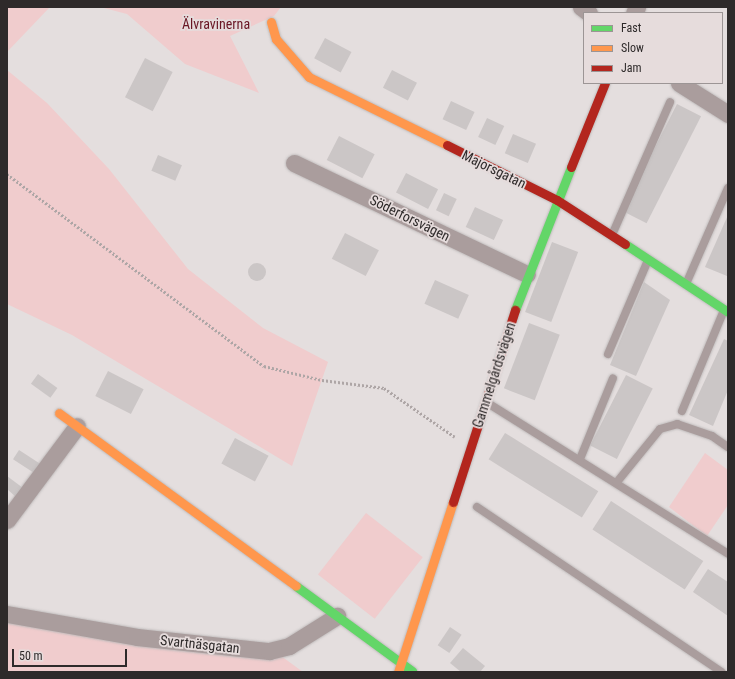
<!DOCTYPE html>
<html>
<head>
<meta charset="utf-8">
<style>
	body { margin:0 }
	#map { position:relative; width:735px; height:679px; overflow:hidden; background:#e4dede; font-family:"Roboto Condensed",sans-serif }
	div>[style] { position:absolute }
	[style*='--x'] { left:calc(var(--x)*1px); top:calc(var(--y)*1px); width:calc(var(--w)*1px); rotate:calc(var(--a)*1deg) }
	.green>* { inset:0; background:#f0cccd; transform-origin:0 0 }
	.building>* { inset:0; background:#cbc6c6; transform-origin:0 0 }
	.round { border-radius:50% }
	.path>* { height:2.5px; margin-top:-1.25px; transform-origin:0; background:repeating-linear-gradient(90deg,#aea6a6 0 2px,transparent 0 4px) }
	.roads { filter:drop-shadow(0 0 1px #bfbbbb) drop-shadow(0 0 1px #bfbbbb) }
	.lane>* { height:8px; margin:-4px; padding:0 4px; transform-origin:4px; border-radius:4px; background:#aa9d9d }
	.street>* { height:17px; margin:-8.5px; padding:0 8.5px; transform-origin:8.5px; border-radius:8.5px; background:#aa9d9d }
	.fast>* { height:9px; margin:-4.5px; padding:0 4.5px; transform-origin:4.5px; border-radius:4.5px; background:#63d668 }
	.slow>* { height:9px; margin:-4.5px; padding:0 4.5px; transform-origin:4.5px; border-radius:4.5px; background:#ff974d }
	.jam>* { height:9px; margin:-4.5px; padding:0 4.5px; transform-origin:4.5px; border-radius:4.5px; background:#b3261e }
	span { translate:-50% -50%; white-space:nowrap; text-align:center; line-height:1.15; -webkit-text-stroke:3.5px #e6dcdc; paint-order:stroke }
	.park-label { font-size:14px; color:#691624 }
	.street-label { font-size:14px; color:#2e2a2a }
	.frame { position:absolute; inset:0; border:8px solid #2e2a2a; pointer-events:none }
	.legend { position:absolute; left:583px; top:12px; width:140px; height:72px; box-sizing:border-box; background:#e6dcdc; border:1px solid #9c9595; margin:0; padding:5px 7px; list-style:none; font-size:12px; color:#2e2a2a }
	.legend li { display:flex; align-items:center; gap:8px; height:20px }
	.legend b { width:20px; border:1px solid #9c9595 }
	.scale { position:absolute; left:12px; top:649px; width:115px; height:18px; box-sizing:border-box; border:2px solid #2e2a2a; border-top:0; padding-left:5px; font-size:12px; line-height:14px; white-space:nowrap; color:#2e2a2a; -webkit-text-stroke:3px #e6dcdc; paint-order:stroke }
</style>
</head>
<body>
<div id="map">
	<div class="green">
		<div style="clip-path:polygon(7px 7px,50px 7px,7px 52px)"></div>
		<div style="clip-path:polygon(100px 7px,281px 7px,274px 16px,230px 36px,259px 93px,185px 64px,127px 14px)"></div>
		<div style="clip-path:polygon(7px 70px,47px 103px,109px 169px,188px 269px,263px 328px,328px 362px,292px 466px,72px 335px,7px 304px)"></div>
		<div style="clip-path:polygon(705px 453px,728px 470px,728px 505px,707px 536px,669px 507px)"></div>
		<div style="left:366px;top:513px;width:72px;height:78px;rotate:38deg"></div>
		<div style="clip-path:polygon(7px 622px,277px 653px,303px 672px,7px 672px)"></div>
	</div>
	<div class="building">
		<div style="left:325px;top:38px;width:30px;height:23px;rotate:28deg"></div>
		<div style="left:145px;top:58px;width:31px;height:44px;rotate:27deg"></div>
		<div style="left:392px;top:70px;width:28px;height:20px;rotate:27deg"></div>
		<div style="left:451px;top:101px;width:26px;height:20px;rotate:25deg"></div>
		<div style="left:677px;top:104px;width:27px;height:120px;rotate:27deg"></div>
		<div style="left:487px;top:118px;width:19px;height:21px;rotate:25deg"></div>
		<div style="left:513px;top:134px;width:25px;height:21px;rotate:23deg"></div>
		<div style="left:339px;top:136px;width:40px;height:27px;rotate:27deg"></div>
		<div style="left:158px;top:155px;width:26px;height:17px;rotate:23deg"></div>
		<div style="left:406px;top:173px;width:36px;height:22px;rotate:27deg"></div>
		<div style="left:444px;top:193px;width:14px;height:19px;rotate:25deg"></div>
		<div style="left:475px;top:207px;width:31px;height:22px;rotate:25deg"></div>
		<div style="clip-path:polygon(728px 215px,728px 273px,727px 276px,705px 267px)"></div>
		<div style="left:345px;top:233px;width:38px;height:29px;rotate:27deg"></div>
		<div style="left:552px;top:242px;width:28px;height:75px;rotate:21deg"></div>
		<div class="round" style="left:248px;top:263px;width:18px;height:18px"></div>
		<div style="left:435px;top:280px;width:37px;height:26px;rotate:24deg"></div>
		<div style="clip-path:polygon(644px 282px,670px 300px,636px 376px,610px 365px)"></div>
		<div style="left:529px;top:323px;width:33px;height:70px;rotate:21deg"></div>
		<div style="clip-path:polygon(724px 339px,728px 341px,728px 390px,713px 426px,689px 415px)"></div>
		<div style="left:108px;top:371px;width:40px;height:28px;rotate:27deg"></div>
		<div style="left:38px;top:374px;width:24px;height:12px;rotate:36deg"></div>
		<div style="left:626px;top:375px;width:30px;height:79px;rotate:27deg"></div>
		<div style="left:505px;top:433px;width:110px;height:31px;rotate:32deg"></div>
		<div style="left:235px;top:438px;width:38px;height:29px;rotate:28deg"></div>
		<div style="left:19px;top:450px;width:27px;height:11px;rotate:33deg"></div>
		<div style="clip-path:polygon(7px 476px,23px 488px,16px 497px,7px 489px)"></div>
		<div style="left:611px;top:501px;width:110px;height:34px;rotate:33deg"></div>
		<div style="clip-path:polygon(708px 569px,728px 582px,728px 616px,693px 592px)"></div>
		<div style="left:450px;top:627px;width:14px;height:22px;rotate:34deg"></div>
		<div style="clip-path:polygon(463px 648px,485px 666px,480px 672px,461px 672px,450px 663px)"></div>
	</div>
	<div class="path">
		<div style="--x:7;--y:174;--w:321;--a:36.8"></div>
		<div style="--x:264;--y:366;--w:60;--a:13.6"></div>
		<div style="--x:322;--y:380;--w:63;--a:7.4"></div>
		<div style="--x:384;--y:388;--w:86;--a:34.6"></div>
	</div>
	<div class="roads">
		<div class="lane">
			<div style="--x:612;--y:235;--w:145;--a:-66.4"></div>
			<div style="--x:686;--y:284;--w:105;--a:-66.4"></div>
			<div style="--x:608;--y:354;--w:102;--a:-66.9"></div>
			<div style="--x:486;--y:402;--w:286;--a:32.1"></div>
			<div style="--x:682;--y:411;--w:109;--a:-67.4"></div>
			<div style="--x:580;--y:459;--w:87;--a:-67.8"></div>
			<div style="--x:617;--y:482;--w:68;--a:-50.9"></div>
			<div style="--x:660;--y:429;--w:18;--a:-16"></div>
			<div style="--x:677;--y:424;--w:37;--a:19"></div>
			<div style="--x:712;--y:436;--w:19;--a:35"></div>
			<div style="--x:477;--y:507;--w:295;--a:34"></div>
		</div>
		<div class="street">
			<div style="--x:581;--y:7;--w:10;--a:37"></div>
			<div style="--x:634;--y:13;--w:7;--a:-63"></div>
			<div style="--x:679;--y:83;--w:58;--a:32.3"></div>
			<div style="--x:294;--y:163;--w:258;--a:25.5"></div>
			<div style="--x:7;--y:520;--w:117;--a:-53.3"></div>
			<div style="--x:7;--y:614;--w:132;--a:10"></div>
			<div style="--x:137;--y:637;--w:133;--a:6.1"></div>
			<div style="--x:269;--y:651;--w:21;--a:-14"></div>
			<div style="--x:289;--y:646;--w:57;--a:-32"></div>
		</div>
		<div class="fast">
			<div style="--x:625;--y:244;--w:123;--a:33.4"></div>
			<div style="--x:515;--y:310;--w:154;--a:-68.6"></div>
			<div style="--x:296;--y:586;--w:144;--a:36.2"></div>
		</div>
		<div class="slow">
			<div style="--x:271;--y:22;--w:18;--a:74"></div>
			<div style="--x:276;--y:39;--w:50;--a:49"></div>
			<div style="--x:309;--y:77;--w:154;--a:26.2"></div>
			<div style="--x:59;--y:413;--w:293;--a:36.1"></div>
			<div style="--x:398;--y:672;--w:179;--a:-72.1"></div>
		</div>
		<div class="jam">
			<div style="--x:447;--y:145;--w:123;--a:26.6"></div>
			<div style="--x:557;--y:200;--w:81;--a:32.9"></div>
			<div style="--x:571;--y:167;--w:91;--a:-68"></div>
			<div style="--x:453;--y:502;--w:202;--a:-72.1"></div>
		</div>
	</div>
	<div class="park-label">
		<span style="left:216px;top:24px">Älvravinerna</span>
	</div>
	<div class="street-label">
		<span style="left:494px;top:169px;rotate:26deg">Majorsgatan</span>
		<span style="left:410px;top:218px;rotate:26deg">Söderforsvägen</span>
		<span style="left:494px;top:375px;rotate:-72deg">Gammelgårdsvägen</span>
		<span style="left:200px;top:644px;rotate:6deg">Svartnäsgatan</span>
	</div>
	<div class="frame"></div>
	<ul class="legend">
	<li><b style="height:5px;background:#63d668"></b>Fast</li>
	<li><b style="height:5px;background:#ff974d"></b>Slow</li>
	<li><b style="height:5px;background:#b3261e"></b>Jam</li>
	</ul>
	<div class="scale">50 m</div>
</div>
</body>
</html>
